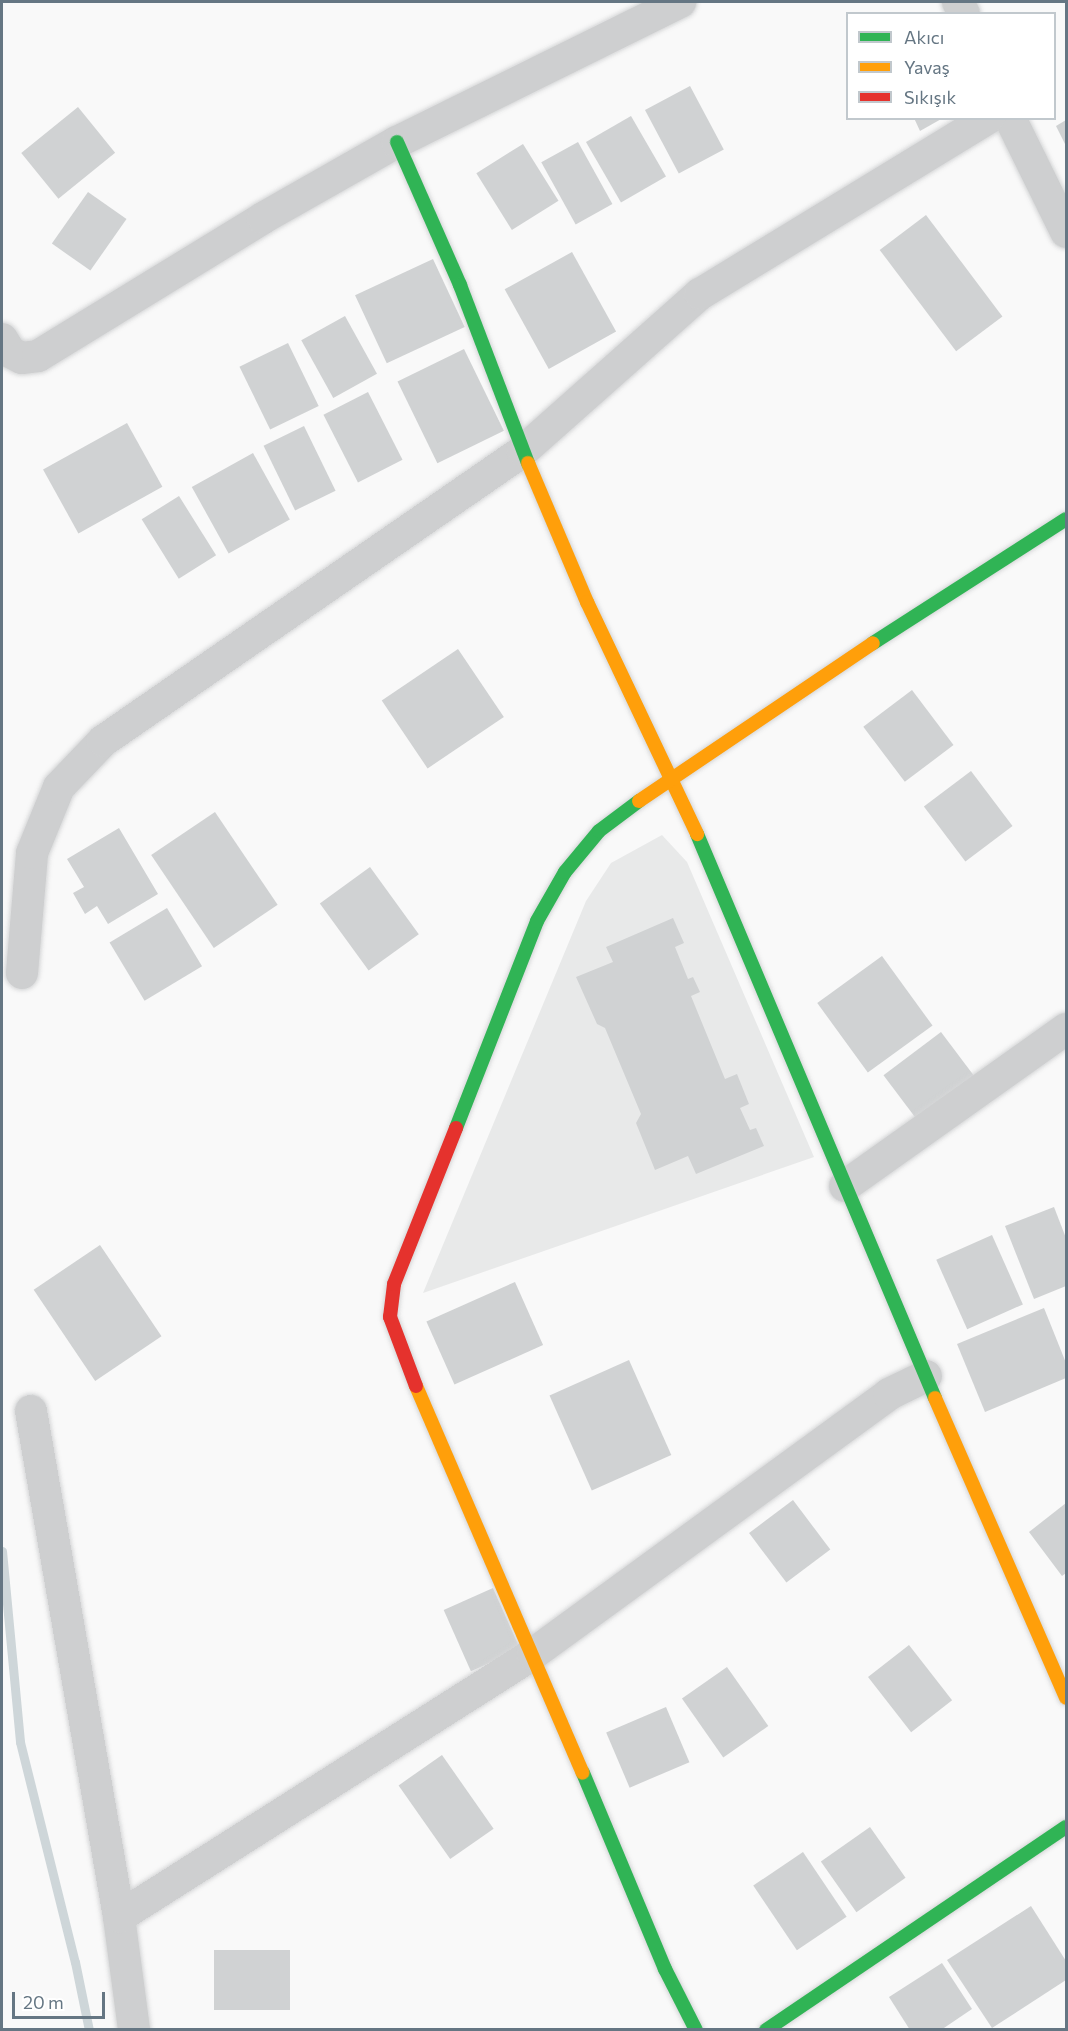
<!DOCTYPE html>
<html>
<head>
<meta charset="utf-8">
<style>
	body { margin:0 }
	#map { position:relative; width:1068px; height:2031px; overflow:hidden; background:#f9f9f9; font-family:Commissioner,sans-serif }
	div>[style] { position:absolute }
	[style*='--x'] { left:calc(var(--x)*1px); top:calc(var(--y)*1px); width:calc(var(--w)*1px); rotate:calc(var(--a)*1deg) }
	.built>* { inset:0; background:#e8e9e9 }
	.stream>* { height:9px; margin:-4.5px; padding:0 4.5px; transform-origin:4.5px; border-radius:4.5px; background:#ced6d9 }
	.building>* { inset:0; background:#d0d2d3; transform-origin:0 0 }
	.roads { filter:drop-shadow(0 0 2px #d5d6d7) drop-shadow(0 0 2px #d5d6d7) }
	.street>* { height:32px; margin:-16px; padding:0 16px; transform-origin:16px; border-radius:16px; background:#cecfd0 }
	.fast>* { height:14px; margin:-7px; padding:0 7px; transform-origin:7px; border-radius:7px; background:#30b455 }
	.slow>* { height:14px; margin:-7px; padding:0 7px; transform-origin:7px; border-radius:7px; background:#ff9f0a }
	.jam>* { height:14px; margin:-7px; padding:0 7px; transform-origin:7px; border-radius:7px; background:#e5322d }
	span { translate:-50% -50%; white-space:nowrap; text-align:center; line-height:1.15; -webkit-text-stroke:6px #fff; paint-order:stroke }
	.frame { position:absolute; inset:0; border:3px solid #657683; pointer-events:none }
	.legend { position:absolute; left:846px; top:12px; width:210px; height:108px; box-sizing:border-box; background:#fff; border:2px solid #c1c8cd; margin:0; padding:8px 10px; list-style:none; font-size:18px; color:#657683 }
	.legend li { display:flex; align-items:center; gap:12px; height:30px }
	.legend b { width:30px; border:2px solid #c1c8cd }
	.scale { position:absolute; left:12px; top:1992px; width:93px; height:27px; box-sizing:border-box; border:3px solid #657683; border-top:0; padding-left:8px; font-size:18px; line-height:21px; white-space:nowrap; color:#657683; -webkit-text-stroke:4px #fff; paint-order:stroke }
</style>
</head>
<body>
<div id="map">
	<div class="built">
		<div style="clip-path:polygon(662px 835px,687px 862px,814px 1157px,423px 1293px,586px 901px,611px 863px)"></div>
	</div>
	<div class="stream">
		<div style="--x:2;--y:1551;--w:192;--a:84.6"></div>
		<div style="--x:20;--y:1742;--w:227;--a:76"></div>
		<div style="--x:75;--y:1962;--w:69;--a:78.4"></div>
	</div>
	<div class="building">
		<div style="left:690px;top:86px;width:72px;height:51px;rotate:62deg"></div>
		<div style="left:78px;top:107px;width:59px;height:73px;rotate:51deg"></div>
		<div style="left:631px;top:116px;width:70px;height:52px;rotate:60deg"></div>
		<div style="clip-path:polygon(914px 118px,943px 118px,920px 131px)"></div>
		<div style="clip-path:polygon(1066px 120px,1066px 146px,1056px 126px)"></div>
		<div style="left:578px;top:142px;width:71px;height:42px;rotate:61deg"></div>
		<div style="left:523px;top:144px;width:67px;height:55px;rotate:58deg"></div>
		<div style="left:88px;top:192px;width:47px;height:63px;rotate:35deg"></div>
		<div style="left:926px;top:215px;width:127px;height:58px;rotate:53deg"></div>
		<div style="left:572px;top:252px;width:91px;height:77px;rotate:61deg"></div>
		<div style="left:433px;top:259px;width:75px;height:86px;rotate:65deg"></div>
		<div style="left:345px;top:316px;width:66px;height:50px;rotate:61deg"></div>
		<div style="left:288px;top:343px;width:70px;height:54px;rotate:64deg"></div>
		<div style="left:464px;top:349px;width:91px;height:74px;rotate:64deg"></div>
		<div style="left:368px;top:392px;width:76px;height:50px;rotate:63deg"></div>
		<div style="left:127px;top:423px;width:73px;height:96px;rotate:61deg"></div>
		<div style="left:304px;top:426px;width:72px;height:45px;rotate:64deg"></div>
		<div style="left:253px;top:453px;width:76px;height:70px;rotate:61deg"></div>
		<div style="left:179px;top:496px;width:70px;height:44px;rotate:58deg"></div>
		<div style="left:458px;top:649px;width:82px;height:92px;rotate:56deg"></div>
		<div style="left:912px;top:690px;width:69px;height:61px;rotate:53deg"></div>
		<div style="left:971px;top:771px;width:69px;height:59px;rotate:53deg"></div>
		<div style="left:215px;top:812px;width:112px;height:77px;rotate:56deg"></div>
		<div style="clip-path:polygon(119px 828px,158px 894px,108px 924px,97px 906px,85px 914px,73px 893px,84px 887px,67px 859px)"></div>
		<div style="left:370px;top:867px;width:83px;height:62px;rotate:54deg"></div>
		<div style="left:167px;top:908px;width:68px;height:67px;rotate:59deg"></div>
		<div style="clip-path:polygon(673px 918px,684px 943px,675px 947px,688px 979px,693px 977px,700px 992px,691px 996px,725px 1079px,737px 1074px,749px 1104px,740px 1108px,750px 1130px,756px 1128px,764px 1146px,696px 1174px,688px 1156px,655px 1170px,636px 1123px,641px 1114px,605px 1028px,597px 1024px,576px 977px,613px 962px,606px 947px)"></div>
		<div style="left:882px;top:956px;width:86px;height:80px;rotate:54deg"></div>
		<div style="left:941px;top:1032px;width:56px;height:72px;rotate:53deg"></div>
		<div style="clip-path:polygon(1054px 1207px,1066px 1238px,1066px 1286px,1034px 1299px,1005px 1226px)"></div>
		<div style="left:992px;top:1235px;width:76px;height:61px;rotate:66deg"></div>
		<div style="left:100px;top:1245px;width:110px;height:80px;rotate:56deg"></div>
		<div style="left:515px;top:1282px;width:69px;height:97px;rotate:66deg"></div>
		<div style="clip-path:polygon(1044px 1308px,1066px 1363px,1066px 1378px,985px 1412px,957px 1344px)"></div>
		<div style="left:629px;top:1360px;width:104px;height:87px;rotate:66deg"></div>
		<div style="left:793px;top:1500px;width:62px;height:55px;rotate:53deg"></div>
		<div style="clip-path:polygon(1066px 1503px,1066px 1573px,1062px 1576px,1029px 1532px)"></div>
		<div style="left:493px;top:1588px;width:67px;height:54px;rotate:66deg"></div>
		<div style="left:909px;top:1645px;width:70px;height:52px;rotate:52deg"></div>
		<div style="left:727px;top:1667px;width:72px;height:55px;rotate:55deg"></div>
		<div style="left:666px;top:1707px;width:60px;height:65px;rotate:67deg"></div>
		<div style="left:442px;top:1755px;width:90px;height:53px;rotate:55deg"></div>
		<div style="left:870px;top:1827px;width:62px;height:60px;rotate:55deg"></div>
		<div style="left:803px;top:1852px;width:78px;height:60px;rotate:56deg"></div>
		<div style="clip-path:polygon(1031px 1906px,1066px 1961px,1066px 1980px,992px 2028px,947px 1960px)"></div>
		<div style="left:214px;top:1950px;width:76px;height:60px"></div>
		<div style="clip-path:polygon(942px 1963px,972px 2009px,941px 2030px,910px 2030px,889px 1997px)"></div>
	</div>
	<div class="roads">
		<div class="street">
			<div style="--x:958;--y:2;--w:13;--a:63"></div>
			<div style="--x:1010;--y:118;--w:127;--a:63.8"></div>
			<div style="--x:2;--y:339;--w:15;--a:58"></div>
			<div style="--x:10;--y:352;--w:13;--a:27"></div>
			<div style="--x:22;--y:358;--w:16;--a:-7"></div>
			<div style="--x:38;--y:356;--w:264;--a:-31.5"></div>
			<div style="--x:263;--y:218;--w:154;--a:-29.6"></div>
			<div style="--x:397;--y:142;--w:316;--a:-26.3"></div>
			<div style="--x:22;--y:973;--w:120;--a:-85.2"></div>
			<div style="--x:32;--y:853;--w:71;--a:-67.8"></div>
			<div style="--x:59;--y:787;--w:64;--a:-46.3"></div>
			<div style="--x:103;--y:741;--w:510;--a:-34.62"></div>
			<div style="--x:523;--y:451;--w:237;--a:-41.6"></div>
			<div style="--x:700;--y:294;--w:338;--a:-31.4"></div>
			<div style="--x:845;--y:1186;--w:271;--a:-35.4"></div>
			<div style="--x:31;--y:1411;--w:514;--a:80.13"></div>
			<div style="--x:119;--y:1917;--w:114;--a:82.4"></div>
			<div style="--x:119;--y:1917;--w:490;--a:-32.4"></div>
			<div style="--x:533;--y:1654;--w:441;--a:-36.1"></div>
			<div style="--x:889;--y:1394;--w:41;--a:-25.9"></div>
		</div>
		<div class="fast">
			<div style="--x:397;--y:142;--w:156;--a:66.2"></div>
			<div style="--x:460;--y:285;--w:191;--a:69.1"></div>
			<div style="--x:873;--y:643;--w:229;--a:-32.7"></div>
			<div style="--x:697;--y:834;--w:612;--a:67.12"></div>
			<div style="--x:456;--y:1128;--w:222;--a:-68.6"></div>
			<div style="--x:537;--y:921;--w:56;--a:-60.3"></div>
			<div style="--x:565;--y:872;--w:53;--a:-50.3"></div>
			<div style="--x:599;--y:831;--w:50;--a:-36.9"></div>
			<div style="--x:583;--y:1773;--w:212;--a:67.3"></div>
			<div style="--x:665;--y:1969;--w:68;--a:63.1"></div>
			<div style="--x:766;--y:2030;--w:362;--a:-34.1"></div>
		</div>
		<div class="slow">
			<div style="--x:528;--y:463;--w:151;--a:67"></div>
			<div style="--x:587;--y:602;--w:257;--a:64.6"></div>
			<div style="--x:639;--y:801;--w:282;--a:-34"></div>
			<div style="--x:416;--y:1386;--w:421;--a:66.7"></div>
			<div style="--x:935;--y:1398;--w:327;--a:66.4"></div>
		</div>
		<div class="jam">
			<div style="--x:416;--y:1386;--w:74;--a:-110.6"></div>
			<div style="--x:390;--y:1317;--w:33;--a:-83"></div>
			<div style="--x:394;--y:1284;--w:168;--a:-68.3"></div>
		</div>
	</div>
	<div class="frame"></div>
	<ul class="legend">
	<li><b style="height:8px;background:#30b455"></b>Akıcı</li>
	<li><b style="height:8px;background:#ff9f0a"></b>Yavaş</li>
	<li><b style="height:8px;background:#e5322d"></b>Sıkışık</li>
	</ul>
	<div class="scale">20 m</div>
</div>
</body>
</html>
